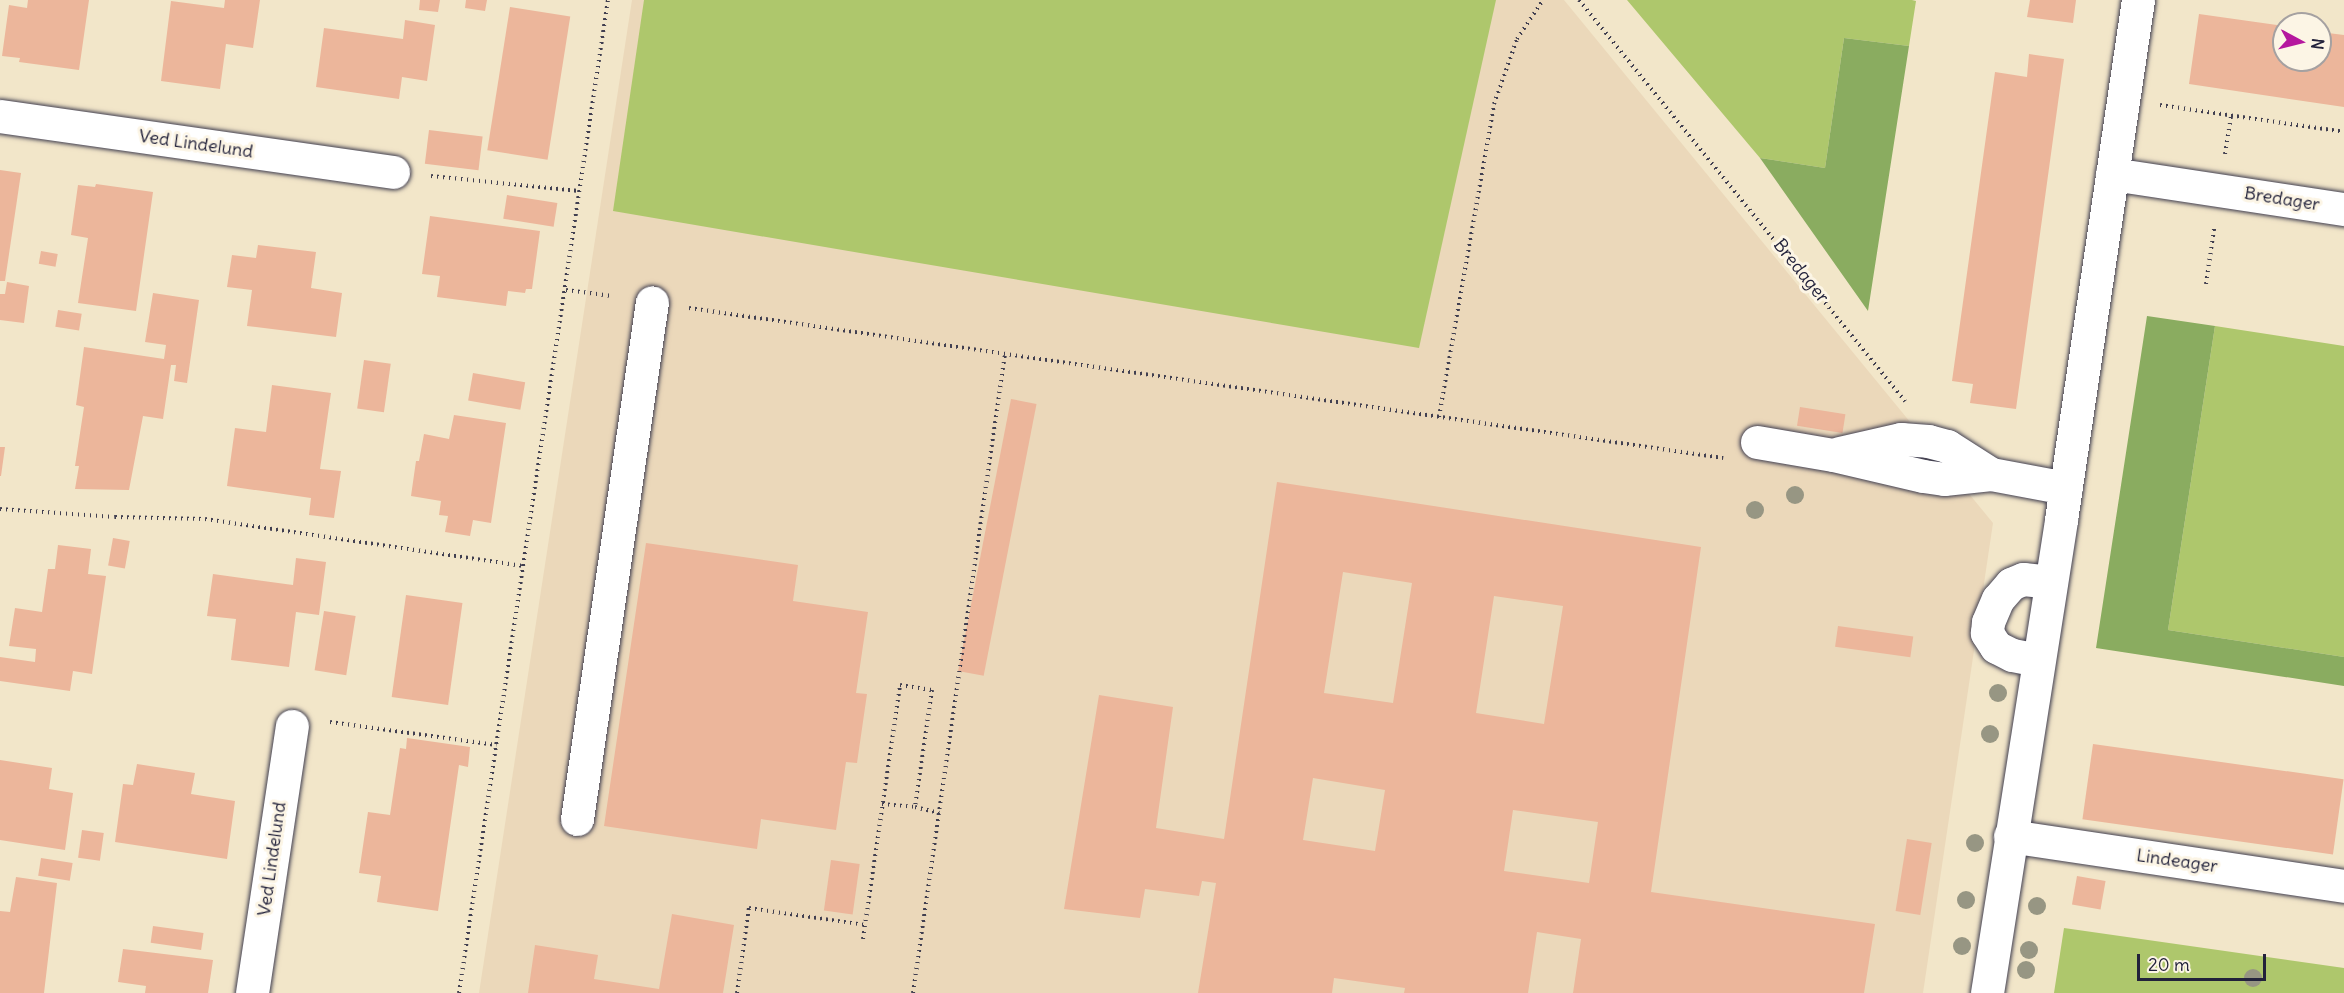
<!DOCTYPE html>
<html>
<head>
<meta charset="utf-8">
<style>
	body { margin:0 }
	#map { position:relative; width:2344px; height:993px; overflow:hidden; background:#f2e6c9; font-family:Delius,sans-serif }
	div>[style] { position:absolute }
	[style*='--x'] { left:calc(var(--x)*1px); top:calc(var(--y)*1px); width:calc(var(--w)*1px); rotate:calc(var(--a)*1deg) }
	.built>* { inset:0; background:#ebd8ba }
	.green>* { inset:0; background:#aec76c }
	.forest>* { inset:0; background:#8aac60 }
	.building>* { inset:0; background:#ecb69b; transform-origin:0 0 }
	.path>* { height:4px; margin-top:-2px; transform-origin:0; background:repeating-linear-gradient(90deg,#413f50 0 1.5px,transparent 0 6px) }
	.roads { filter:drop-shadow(0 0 2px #413f50) drop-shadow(0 0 2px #413f50) }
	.minor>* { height:33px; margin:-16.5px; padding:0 16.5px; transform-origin:16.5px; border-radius:16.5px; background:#fff }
	.trees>* { width:18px; height:18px; margin:-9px; border-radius:50%; background:#979683 }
	span { translate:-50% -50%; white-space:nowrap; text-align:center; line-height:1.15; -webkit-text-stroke:6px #fcf5e5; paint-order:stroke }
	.street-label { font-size:18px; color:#22223b }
	.north { position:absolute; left:2272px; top:12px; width:60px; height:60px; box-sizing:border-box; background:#fcf5e5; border:2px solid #a5a1a1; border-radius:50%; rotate:97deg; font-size:16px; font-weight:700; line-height:24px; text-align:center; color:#22223b }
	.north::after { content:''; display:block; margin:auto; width:21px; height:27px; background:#b5179e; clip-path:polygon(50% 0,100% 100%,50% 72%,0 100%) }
	.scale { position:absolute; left:2137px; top:954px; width:129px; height:27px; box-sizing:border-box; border:3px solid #22223b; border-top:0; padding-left:8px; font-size:18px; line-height:21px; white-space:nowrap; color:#22223b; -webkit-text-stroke:4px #fcf5e5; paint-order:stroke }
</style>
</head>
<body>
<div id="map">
	<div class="built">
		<div style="clip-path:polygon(632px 0,1564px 0,1993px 523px,1923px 993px,479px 993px)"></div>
	</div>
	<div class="green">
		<div style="clip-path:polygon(644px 0,1496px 0,1419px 348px,613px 211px)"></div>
		<div style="clip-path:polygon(1627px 0,1912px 0,1916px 1px,1909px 46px,1844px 38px,1825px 168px,1760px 158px)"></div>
		<div style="clip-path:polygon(2215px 326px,2344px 346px,2344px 657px,2168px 630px)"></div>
		<div style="clip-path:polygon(2064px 928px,2344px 968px,2344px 993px,2054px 993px)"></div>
	</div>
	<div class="forest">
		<div style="clip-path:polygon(1844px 38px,1909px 46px,1868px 311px,1760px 158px,1825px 168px)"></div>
		<div style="clip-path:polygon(2147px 316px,2215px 326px,2168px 630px,2344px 657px,2344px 686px,2096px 648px)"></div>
	</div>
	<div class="building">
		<div style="clip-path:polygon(28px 0,89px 0,79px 70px,19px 62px,20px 58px,2px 56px,9px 5px,27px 8px)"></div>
		<div style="clip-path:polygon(225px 0,260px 0,253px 48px,226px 44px,220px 89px,161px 81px,171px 1px,224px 8px)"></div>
		<div style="clip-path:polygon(420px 0,440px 0,438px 12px,419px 10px)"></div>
		<div style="clip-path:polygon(466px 0,487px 0,485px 11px,465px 8px)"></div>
		<div style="clip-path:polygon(2030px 0,2076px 0,2073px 23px,2027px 17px)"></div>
		<div style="left:510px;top:7px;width:61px;height:145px;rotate:9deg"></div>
		<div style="clip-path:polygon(2199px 14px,2284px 26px,2284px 60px,2320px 60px,2320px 32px,2344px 35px,2344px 107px,2189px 84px)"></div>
		<div style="clip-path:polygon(405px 20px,435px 25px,427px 81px,402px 77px,399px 99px,316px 87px,324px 28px,403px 39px)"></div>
		<div style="clip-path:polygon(2029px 54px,2064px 59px,2016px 409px,1970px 403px,1973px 384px,1952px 381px,1995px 72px,2027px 77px)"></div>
		<div style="left:429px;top:130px;width:54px;height:34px;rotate:7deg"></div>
		<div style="clip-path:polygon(0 170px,21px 173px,5px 281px,0 281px)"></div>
		<div style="clip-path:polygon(96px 184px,153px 192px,136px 311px,78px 303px,88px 238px,71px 235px,78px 185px,95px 187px)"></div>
		<div style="left:507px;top:195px;width:51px;height:24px;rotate:9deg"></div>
		<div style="clip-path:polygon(430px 216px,540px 231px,532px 289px,526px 289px,525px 293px,508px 291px,506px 306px,437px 297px,440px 276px,422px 274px)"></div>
		<div style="clip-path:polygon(258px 245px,316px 252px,311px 288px,342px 293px,336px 337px,247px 326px,252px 290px,227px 287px,232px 255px,256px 258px)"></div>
		<div style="left:41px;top:251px;width:17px;height:13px;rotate:10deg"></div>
		<div style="clip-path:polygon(7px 282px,29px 286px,24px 323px,0 320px,0 294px,5px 294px)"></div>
		<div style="clip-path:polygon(153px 293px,199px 300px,187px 383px,174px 381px,176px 365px,171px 365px,163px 419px,143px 416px,129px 490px,75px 489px,79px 466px,75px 466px,84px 407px,76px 405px,84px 347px,164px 359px,166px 345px,145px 342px)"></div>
		<div style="left:58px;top:310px;width:24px;height:17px;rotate:9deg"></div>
		<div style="left:364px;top:360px;width:27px;height:49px;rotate:8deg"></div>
		<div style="left:473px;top:373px;width:53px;height:28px;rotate:10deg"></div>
		<div style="clip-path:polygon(272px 385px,331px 393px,320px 469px,341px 471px,334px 518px,309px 515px,311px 498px,227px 486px,235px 428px,266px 432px)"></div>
		<div style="left:1011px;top:399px;width:26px;height:277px;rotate:11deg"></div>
		<div style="left:1800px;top:407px;width:46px;height:19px;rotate:9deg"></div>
		<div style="clip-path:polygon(454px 415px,506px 423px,491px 523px,473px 520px,470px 536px,445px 532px,448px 516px,439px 515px,441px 501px,411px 496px,416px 461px,419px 461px,424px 434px,449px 439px)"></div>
		<div style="clip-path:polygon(0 447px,5px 447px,1px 476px,0 476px)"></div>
		<div style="clip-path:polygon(evenodd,1277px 482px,1701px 547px,1651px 892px,1875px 924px,1864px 993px,1573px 993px,1581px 939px,1537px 932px,1528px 993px,1404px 993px,1405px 988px,1334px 978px,1332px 993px,1198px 993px,1216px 883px,1202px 881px,1199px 896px,1145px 889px,1140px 918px,1064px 909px,1099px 695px,1173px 707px,1156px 828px,1224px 839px,1277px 482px,1343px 572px,1412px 583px,1393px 703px,1324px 693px,1343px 572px,1277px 482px,1494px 596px,1563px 606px,1544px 724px,1476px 713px,1494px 596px,1277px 482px,1313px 778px,1385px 790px,1375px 851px,1303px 840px,1313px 778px,1277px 482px,1513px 810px,1598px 822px,1589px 883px,1504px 871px,1513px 810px)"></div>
		<div style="left:113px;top:538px;width:17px;height:28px;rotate:10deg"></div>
		<div style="clip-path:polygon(646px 543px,798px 565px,793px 601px,868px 612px,856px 693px,867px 694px,857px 763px,846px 762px,836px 830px,761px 819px,757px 849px,604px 826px)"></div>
		<div style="clip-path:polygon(58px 545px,91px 549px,88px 574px,106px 576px,92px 674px,73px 671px,70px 691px,0 681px,0 657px,35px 662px,36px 649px,9px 646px,15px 608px,42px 612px,48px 569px,55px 569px)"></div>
		<div style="clip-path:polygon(296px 558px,326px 562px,319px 615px,296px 612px,289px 667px,231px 660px,236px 619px,207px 616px,213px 574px,293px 585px)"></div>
		<div style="left:406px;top:595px;width:57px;height:103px;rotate:8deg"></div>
		<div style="left:324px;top:611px;width:32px;height:60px;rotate:9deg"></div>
		<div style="left:1838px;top:626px;width:76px;height:21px;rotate:8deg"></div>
		<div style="clip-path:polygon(407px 738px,470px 747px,468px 767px,459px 765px,438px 911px,377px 902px,381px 876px,359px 873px,368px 812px,390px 815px,400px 748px,406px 749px)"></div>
		<div style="left:2093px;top:744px;width:253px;height:76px;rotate:8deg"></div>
		<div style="clip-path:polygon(0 760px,52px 768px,49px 789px,73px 793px,65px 850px,0 840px)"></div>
		<div style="clip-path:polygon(137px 764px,195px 773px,191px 794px,235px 801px,227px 859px,115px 842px,123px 784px,133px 785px)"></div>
		<div style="left:82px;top:830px;width:22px;height:28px;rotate:8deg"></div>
		<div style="left:1907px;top:839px;width:25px;height:73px;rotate:9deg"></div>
		<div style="left:41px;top:858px;width:32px;height:18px;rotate:9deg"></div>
		<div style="left:831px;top:860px;width:29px;height:51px;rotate:8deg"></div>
		<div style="left:2077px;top:876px;width:29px;height:29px;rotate:10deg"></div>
		<div style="clip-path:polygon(16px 877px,57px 883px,44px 993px,0 993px,0 911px,10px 912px)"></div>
		<div style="clip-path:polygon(672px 914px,734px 925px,723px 993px,528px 993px,535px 945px,598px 955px,594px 979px,659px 989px)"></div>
		<div style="left:153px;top:926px;width:51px;height:17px;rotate:8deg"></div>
		<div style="clip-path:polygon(123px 949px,213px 960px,208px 993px,145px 993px,146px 986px,118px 982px)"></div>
	</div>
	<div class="path">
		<div style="--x:1579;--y:0;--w:517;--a:50.89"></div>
		<div style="--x:2160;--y:105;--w:186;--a:8.3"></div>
		<div style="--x:2225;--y:154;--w:38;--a:-81"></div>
		<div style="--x:431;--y:176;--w:149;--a:5.8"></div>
		<div style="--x:2206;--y:284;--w:56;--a:-81.7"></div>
		<div style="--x:566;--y:290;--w:47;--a:7.3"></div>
		<div style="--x:689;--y:308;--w:1045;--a:8.25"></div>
		<div style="--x:1439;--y:417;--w:318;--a:-80"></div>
		<div style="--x:1494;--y:104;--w:69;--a:-70.5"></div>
		<div style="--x:1517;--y:39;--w:47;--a:-56.3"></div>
		<div style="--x:0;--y:509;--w:115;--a:4"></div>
		<div style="--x:115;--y:517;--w:90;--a:1.3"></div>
		<div style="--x:205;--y:519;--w:322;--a:8.4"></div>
		<div style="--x:330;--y:722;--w:168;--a:7.9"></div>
		<div style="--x:882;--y:804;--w:33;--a:5"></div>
		<div style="--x:863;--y:939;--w:257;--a:-81.7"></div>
		<div style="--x:900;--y:685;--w:32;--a:9"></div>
		<div style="--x:932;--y:690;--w:118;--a:98.3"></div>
		<div style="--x:915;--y:807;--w:25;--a:14"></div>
		<div style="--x:459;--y:993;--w:1004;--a:-81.47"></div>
		<div style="--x:737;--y:993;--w:86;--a:-82"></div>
		<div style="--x:749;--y:908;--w:117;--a:8.3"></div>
		<div style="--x:913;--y:993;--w:646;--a:-81.81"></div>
	</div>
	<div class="roads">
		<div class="minor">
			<div style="--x:0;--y:116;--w:397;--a:8.1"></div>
			<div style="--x:2112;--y:174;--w:235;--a:8.6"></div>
			<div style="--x:1757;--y:442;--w:77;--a:9.7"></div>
			<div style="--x:1833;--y:455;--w:92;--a:13.1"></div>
			<div style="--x:1923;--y:476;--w:21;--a:8"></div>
			<div style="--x:1944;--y:479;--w:47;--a:-6.1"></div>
			<div style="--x:1991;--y:474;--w:76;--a:10.6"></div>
			<div style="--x:1839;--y:453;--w:64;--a:-12.7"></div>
			<div style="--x:1901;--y:439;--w:27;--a:4"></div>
			<div style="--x:1928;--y:441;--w:20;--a:15"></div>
			<div style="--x:1947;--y:446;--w:52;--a:32.5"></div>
			<div style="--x:2038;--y:660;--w:26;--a:-169"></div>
			<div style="--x:2012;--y:655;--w:18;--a:-153"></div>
			<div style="--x:1996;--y:647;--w:17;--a:-123"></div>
			<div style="--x:1987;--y:633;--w:11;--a:-85"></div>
			<div style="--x:1988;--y:622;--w:25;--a:-67"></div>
			<div style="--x:1998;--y:599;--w:20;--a:-49"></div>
			<div style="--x:2011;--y:584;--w:13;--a:-23"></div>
			<div style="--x:2023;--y:579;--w:28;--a:6"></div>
			<div style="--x:577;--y:819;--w:522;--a:-81.75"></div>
			<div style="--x:2010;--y:836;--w:338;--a:8.5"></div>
			<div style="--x:252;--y:993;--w:270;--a:-81.5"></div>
			<div style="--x:1987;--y:993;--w:479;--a:-81.1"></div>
			<div style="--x:2061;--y:520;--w:526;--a:-81.58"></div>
		</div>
	</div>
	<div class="trees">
		<div style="left:1795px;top:495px"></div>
		<div style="left:1755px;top:510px"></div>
		<div style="left:1998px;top:693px"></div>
		<div style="left:1990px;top:734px"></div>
		<div style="left:1975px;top:843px"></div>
		<div style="left:1966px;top:900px"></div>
		<div style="left:2037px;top:906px"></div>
		<div style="left:1962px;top:946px"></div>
		<div style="left:2029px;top:950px"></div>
		<div style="left:2026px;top:970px"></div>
		<div style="left:2253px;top:978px"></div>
	</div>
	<div class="street-label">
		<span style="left:196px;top:144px;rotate:8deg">Ved Lindelund</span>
		<span style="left:2282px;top:199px;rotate:9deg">Bredager</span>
		<span style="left:1801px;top:271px;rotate:51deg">Bredager</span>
		<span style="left:272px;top:859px;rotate:-82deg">Ved Lindelund</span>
		<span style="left:2177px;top:861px;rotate:8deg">Lindeager</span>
	</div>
	<div class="north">N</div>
	<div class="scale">20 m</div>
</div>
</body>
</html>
